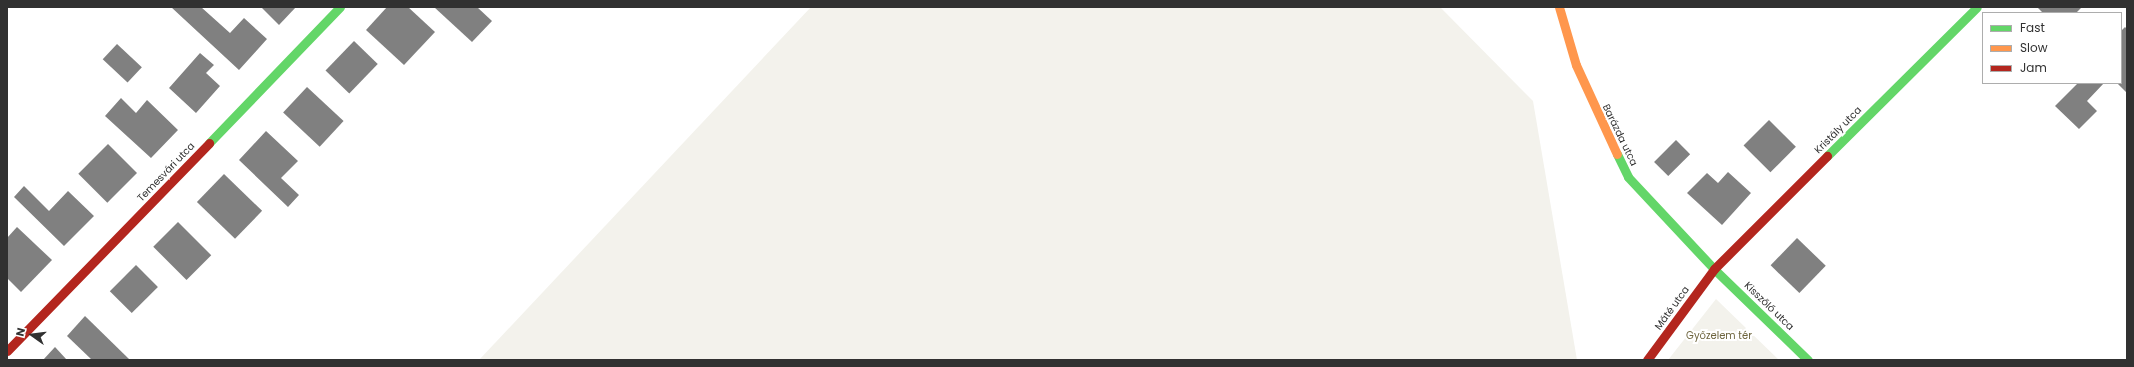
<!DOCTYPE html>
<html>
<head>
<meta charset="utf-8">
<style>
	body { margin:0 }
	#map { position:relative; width:2134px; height:367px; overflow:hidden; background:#fff; font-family:Poppins,sans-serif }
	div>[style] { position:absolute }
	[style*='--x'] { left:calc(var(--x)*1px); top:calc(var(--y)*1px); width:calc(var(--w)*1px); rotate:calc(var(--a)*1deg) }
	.green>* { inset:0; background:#f3f2ec }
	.building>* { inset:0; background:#808080; transform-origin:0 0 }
	.fast>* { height:9px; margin:-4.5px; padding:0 4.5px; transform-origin:4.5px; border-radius:4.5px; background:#63d668 }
	.slow>* { height:9px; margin:-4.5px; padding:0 4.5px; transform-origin:4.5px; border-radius:4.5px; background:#ff974d }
	.jam>* { height:9px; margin:-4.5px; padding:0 4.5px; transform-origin:4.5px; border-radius:4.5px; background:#b3261e }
	span { translate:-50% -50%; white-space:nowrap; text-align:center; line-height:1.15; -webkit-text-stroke:4px #fff; paint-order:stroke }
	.street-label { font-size:10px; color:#313131 }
	.park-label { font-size:10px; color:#6d643d }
	.frame { position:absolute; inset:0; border:8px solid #313131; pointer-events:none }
	.legend { position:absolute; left:1982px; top:12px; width:140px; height:72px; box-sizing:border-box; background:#fff; border:1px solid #adadad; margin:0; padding:5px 7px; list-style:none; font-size:12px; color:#313131 }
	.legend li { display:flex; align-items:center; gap:8px; height:20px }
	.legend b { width:20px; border:1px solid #adadad }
	.north { position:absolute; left:12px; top:315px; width:40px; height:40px; -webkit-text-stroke:3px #fff; paint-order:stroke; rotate:284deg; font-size:11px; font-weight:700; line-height:16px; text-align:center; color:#313131 }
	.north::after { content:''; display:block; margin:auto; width:14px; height:18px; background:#313131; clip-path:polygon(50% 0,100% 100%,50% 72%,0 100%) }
</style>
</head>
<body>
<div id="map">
	<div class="green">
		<div style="clip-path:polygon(811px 7px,1440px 7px,1533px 101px,1577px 360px,479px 360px)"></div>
		<div style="clip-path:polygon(1716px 299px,1779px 360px,1668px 360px)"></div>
	</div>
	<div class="building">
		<div style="clip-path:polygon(171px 7px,201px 7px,230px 33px,244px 18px,267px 39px,239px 70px)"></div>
		<div style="clip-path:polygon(261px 7px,296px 7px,279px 25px)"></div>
		<div style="clip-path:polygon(387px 7px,408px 7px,435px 32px,404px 65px,366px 30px)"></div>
		<div style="clip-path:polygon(434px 7px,477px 7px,492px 21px,472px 42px)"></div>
		<div style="clip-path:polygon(2037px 7px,2082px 7px,2076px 13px,2043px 13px)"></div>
		<div style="clip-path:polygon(2125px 27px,2127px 29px,2127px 93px,2117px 83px,2121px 83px,2121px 31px)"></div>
		<div style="left:354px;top:41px;width:33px;height:41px;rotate:44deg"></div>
		<div style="left:117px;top:44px;width:34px;height:21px;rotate:43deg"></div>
		<div style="clip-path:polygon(200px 53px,214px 65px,206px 73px,220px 86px,196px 113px,169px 88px)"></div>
		<div style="clip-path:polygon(2078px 83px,2104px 83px,2087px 101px,2097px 111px,2079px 129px,2055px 106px)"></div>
		<div style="left:307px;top:87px;width:50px;height:35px;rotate:43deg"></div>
		<div style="clip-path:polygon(121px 98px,136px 113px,147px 100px,178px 130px,151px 158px,105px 116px)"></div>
		<div style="left:1769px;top:120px;width:38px;height:36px;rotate:45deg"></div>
		<div style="clip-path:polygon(266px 131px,298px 161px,281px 178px,299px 195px,288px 207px,239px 160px)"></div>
		<div style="left:1676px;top:140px;width:20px;height:31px;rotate:45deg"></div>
		<div style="left:108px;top:144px;width:41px;height:42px;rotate:45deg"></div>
		<div style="clip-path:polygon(1728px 172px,1751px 193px,1722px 225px,1687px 193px,1707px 173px,1718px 183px)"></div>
		<div style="left:224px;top:174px;width:53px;height:39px;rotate:44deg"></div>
		<div style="clip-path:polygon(24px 186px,49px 211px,68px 191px,94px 216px,64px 246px,14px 197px)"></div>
		<div style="left:178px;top:222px;width:47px;height:35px;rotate:45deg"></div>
		<div style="clip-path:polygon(17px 227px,52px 260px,21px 292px,7px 278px,7px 238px)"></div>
		<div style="left:1797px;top:238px;width:40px;height:38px;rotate:44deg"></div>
		<div style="left:136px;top:265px;width:31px;height:37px;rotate:45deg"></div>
		<div style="clip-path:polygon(85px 316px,130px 360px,92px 360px,67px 336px)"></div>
		<div style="clip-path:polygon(55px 347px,67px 360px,43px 360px)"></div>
	</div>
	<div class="fast">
		<div style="--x:209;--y:143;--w:189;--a:-46.1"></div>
		<div style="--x:1617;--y:154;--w:25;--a:64"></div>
		<div style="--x:1628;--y:177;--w:126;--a:46.9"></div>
		<div style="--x:1714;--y:269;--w:131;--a:44.1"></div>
		<div style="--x:1827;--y:156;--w:211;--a:-44.8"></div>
	</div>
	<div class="slow">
		<div style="--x:1559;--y:7;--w:60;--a:73.7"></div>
		<div style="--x:1576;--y:65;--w:98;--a:65.3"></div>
	</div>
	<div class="jam">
		<div style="--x:7;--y:351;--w:290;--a:-45.8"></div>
		<div style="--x:1647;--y:360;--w:113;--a:-53.6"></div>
		<div style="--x:1714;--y:269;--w:160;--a:-45"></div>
	</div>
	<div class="street-label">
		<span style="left:1838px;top:130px;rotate:-45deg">Kristály utca</span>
		<span style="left:1620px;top:135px;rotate:64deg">Barázda utca</span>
		<span style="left:166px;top:172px;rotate:-46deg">Temesvári utca</span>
		<span style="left:1769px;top:306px;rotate:44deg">Kisszőlő utca</span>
		<span style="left:1672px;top:308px;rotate:-54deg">Máté utca</span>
	</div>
	<div class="park-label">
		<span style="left:1719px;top:336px">Győzelem tér</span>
	</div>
	<div class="frame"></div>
	<ul class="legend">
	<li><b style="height:5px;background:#63d668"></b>Fast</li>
	<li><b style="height:5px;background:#ff974d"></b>Slow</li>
	<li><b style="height:5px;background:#b3261e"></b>Jam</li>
	</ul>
	<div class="north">N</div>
</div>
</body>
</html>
